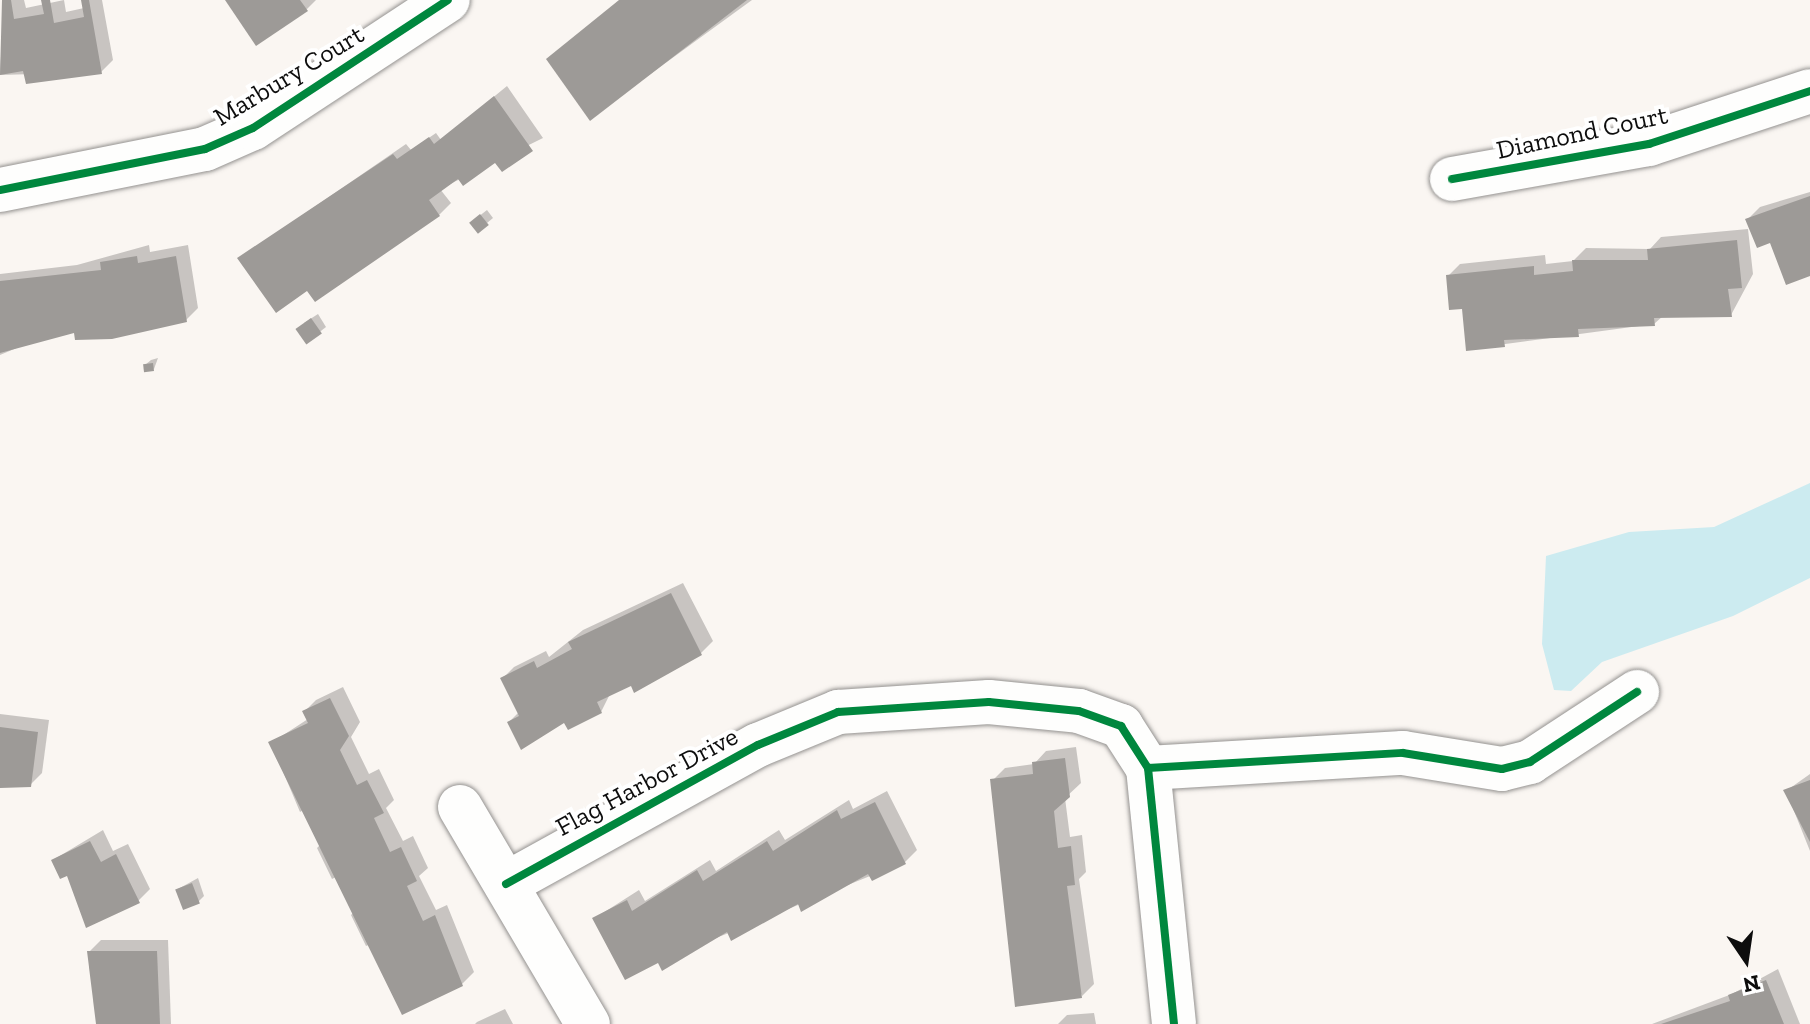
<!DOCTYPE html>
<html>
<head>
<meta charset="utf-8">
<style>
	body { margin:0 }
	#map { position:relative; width:1810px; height:1024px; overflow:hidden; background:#faf6f2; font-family:"Zilla Slab",serif }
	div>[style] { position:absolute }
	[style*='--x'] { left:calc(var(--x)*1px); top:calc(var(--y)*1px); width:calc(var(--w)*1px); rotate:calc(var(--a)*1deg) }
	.water>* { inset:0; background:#ccebf0 }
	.shadow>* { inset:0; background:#0003 }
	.building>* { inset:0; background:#9d9a97; transform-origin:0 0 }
	.roads { filter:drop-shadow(0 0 2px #949290) drop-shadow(0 0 2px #949290) }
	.minor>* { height:44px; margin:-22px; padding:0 22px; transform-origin:22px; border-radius:22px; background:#fefefd }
	.cycleway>* { height:8px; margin:-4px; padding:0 4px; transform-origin:4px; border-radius:4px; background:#00873e }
	span { translate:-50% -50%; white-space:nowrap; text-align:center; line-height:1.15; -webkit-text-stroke:8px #fff; paint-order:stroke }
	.street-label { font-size:26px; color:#0d0d0d }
	.north { position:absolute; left:1706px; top:920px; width:80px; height:80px; -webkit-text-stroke:6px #fff; paint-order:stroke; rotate:167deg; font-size:22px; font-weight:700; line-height:32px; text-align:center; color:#0d0d0d }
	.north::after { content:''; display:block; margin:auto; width:28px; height:36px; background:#0d0d0d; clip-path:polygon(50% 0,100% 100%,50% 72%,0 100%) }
</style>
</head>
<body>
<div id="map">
	<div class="water">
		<div style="clip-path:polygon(1810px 483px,1810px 578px,1733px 616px,1602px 662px,1571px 691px,1554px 690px,1542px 644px,1546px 556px,1629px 532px,1714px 527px)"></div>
	</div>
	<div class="shadow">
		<div style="clip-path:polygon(4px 0,24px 0,26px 8px,64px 0,66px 12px,84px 8px,83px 0,102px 0,113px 60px,101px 72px,0 75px)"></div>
		<div style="clip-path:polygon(228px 0,316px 0,307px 9px)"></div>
		<div style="clip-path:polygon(620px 0,752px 0,590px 118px,548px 59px)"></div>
		<div style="clip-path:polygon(507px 86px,543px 138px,440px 189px,451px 203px,439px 215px,315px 300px,307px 288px,240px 258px,406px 144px,411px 150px,436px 133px,441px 140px)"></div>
		<div style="clip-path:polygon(1810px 192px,1810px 273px,1748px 219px,1760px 207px)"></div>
		<div style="clip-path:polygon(487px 210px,493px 218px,487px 223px,478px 217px)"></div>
		<div style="clip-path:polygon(1748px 229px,1753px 274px,1731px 315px,1663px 316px,1654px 324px,1468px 349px,1464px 307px,1448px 276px,1460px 264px,1545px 255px,1546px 264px,1573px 261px,1586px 248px,1650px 249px,1661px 237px)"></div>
		<div style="clip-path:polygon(149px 245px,150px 252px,188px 245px,198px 308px,186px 320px,45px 336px,0 355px,0 274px,77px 265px)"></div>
		<div style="clip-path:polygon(318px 314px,326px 327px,307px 342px,304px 323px)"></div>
		<div style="clip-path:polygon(158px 358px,154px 369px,145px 365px,151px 360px)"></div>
		<div style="clip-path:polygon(683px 583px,713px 641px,701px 653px,610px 694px,601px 712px,509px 722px,519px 712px,502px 679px,514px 667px,546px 651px,549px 657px,583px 630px)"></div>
		<div style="clip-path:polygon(343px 687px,360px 722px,351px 737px,369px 774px,379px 769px,394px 800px,386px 808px,403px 841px,413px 836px,428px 868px,419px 876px,436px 910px,447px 905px,474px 972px,462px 984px,373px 943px,366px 946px,351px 915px,357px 909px,340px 875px,332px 879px,317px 848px,323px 842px,307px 808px,300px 812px,271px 743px,308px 719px,304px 712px,316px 700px)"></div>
		<div style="clip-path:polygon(0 714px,49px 720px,42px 773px,30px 785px,0 784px)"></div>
		<div style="clip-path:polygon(1076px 747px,1081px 783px,1065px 798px,1070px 837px,1082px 835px,1086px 872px,1079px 879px,1094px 984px,1082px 996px,993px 780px,1005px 768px,1034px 764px,1046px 751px)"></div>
		<div style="clip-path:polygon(1810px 774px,1810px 851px,1786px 791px)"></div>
		<div style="clip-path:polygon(887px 791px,917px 850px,905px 862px,659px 961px,595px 918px,639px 890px,645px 901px,710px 860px,716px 871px,779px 830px,785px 840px,849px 800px,853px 809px)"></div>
		<div style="clip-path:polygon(103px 830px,113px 851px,128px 844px,150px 889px,138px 901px,68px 874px,53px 860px)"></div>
		<div style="clip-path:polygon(198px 878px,204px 896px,198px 902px,178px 889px)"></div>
		<div style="clip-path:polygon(101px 940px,168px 940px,171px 1024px,98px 1024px,89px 952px)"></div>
		<div style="clip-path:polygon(1778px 969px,1800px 1024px,1652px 1024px,1732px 994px)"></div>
		<div style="clip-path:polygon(505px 1009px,513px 1024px,475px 1024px,477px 1022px)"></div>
		<div style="clip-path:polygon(1094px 1013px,1096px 1024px,1058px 1024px,1067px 1015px)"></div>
	</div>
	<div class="building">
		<div style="clip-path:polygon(2px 0,11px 0,14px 19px,44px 14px,41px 0,50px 0,54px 23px,84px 17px,81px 0,89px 0,102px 74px,26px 84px,23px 71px,0 75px)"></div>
		<div style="clip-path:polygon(225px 0,300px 0,308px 11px,256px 46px)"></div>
		<div style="clip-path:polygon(619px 0,747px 0,590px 121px,546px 59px)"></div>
		<div style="clip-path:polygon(494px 96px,533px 151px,502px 172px,495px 163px,463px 186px,458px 179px,429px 200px,440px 216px,315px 302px,307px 291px,276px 313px,237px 258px,393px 154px,397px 159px,429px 137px,434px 144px)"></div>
		<div style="clip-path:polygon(1810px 196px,1810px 276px,1786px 285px,1770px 243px,1757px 248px,1745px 219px)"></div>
		<div style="left:480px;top:214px;width:14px;height:14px;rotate:51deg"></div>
		<div style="clip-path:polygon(1737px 240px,1742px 288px,1728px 289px,1732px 317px,1654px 318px,1655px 326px,1578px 329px,1579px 337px,1504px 340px,1505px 347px,1466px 351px,1462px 309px,1449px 310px,1446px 275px,1534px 266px,1534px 275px,1573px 271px,1572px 260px,1648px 260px,1647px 249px)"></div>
		<div style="clip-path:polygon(137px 256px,138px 263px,176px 256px,187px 322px,112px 339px,75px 340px,74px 333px,0 353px,0 281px,101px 270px,100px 262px)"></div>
		<div style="left:311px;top:318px;width:19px;height:19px;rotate:55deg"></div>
		<div style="left:153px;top:363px;width:8px;height:10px;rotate:83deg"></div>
		<div style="clip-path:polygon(671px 593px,702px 655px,634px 693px,631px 686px,597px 702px,602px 713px,568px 730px,564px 723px,521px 750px,507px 722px,519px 716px,500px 678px,534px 661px,537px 668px,572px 649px,568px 642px)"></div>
		<div style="clip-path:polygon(330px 698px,349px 736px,340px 750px,357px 785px,367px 780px,384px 813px,374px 818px,390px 852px,401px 847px,417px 881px,407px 886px,423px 921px,435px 915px,463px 986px,402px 1015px,268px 742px,308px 723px,302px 711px)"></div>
		<div style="clip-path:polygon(0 727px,38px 732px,31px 787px,0 788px)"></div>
		<div style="clip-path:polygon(1065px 758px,1070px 797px,1054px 811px,1058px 848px,1071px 846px,1075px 885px,1067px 886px,1082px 998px,1015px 1007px,990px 779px,1033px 774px,1032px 762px)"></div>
		<div style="clip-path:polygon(1810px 780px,1810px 842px,1783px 790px)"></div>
		<div style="clip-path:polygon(875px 802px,906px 864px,872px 881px,868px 874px,801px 912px,798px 904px,731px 941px,727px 932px,662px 971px,658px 963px,625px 980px,592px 918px,627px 900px,632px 911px,697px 870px,703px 881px,767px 841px,773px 851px,837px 810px,841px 819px)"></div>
		<div style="clip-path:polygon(90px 841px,101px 862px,116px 854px,140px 903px,86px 928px,67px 876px,60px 879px,51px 860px)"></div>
		<div style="left:192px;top:883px;width:22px;height:18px;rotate:69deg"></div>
		<div style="clip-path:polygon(87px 951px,157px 951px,160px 1024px,96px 1024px)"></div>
		<div style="clip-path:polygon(1766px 980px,1784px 1024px,1661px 1024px,1730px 1001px,1728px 995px)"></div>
	</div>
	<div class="roads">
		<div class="minor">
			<div style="--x:1452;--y:179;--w:200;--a:-10.1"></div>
			<div style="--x:1649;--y:144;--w:169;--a:-18.2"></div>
			<div style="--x:0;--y:190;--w:209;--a:-11.3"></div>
			<div style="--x:205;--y:149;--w:52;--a:-23.6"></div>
			<div style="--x:253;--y:128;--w:233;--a:-33.3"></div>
			<div style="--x:1148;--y:768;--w:255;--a:-3.4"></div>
			<div style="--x:1403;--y:753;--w:100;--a:9.2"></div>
			<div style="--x:1502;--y:769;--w:29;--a:-14"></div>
			<div style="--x:1530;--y:762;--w:128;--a:-33.2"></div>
			<div style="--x:460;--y:807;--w:252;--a:59.5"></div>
			<div style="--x:506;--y:884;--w:288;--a:-28.9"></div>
			<div style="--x:758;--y:745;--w:87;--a:-22.4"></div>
			<div style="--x:838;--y:712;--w:151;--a:-3.8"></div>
			<div style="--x:989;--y:702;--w:90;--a:5.7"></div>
			<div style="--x:1079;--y:711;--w:45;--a:19.7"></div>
			<div style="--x:1121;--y:726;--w:50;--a:57.3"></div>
			<div style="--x:1148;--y:768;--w:257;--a:84.2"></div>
		</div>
	</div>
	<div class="cycleway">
		<div style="--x:1452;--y:179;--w:200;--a:-10.1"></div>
		<div style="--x:1649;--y:144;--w:169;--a:-18.2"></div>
		<div style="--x:0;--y:190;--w:209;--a:-11.3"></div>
		<div style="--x:205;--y:149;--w:52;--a:-23.6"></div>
		<div style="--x:253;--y:128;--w:233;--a:-33.3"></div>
		<div style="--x:1148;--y:768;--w:255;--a:-3.4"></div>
		<div style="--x:1403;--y:753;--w:100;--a:9.2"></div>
		<div style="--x:1502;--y:769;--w:29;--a:-14"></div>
		<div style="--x:1530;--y:762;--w:128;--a:-33.2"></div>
		<div style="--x:506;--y:884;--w:288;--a:-28.9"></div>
		<div style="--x:758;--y:745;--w:87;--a:-22.4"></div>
		<div style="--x:838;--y:712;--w:151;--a:-3.8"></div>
		<div style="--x:989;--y:702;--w:90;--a:5.7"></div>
		<div style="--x:1079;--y:711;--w:45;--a:19.7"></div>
		<div style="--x:1121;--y:726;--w:50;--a:57.3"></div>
		<div style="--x:1148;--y:768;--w:257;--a:84.2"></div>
	</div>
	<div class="street-label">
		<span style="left:289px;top:76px;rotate:-31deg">Marbury Court</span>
		<span style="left:1582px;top:133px;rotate:-12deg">Diamond Court</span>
		<span style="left:647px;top:782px;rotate:-28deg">Flag Harbor Drive</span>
	</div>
	<div class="north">N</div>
</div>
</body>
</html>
